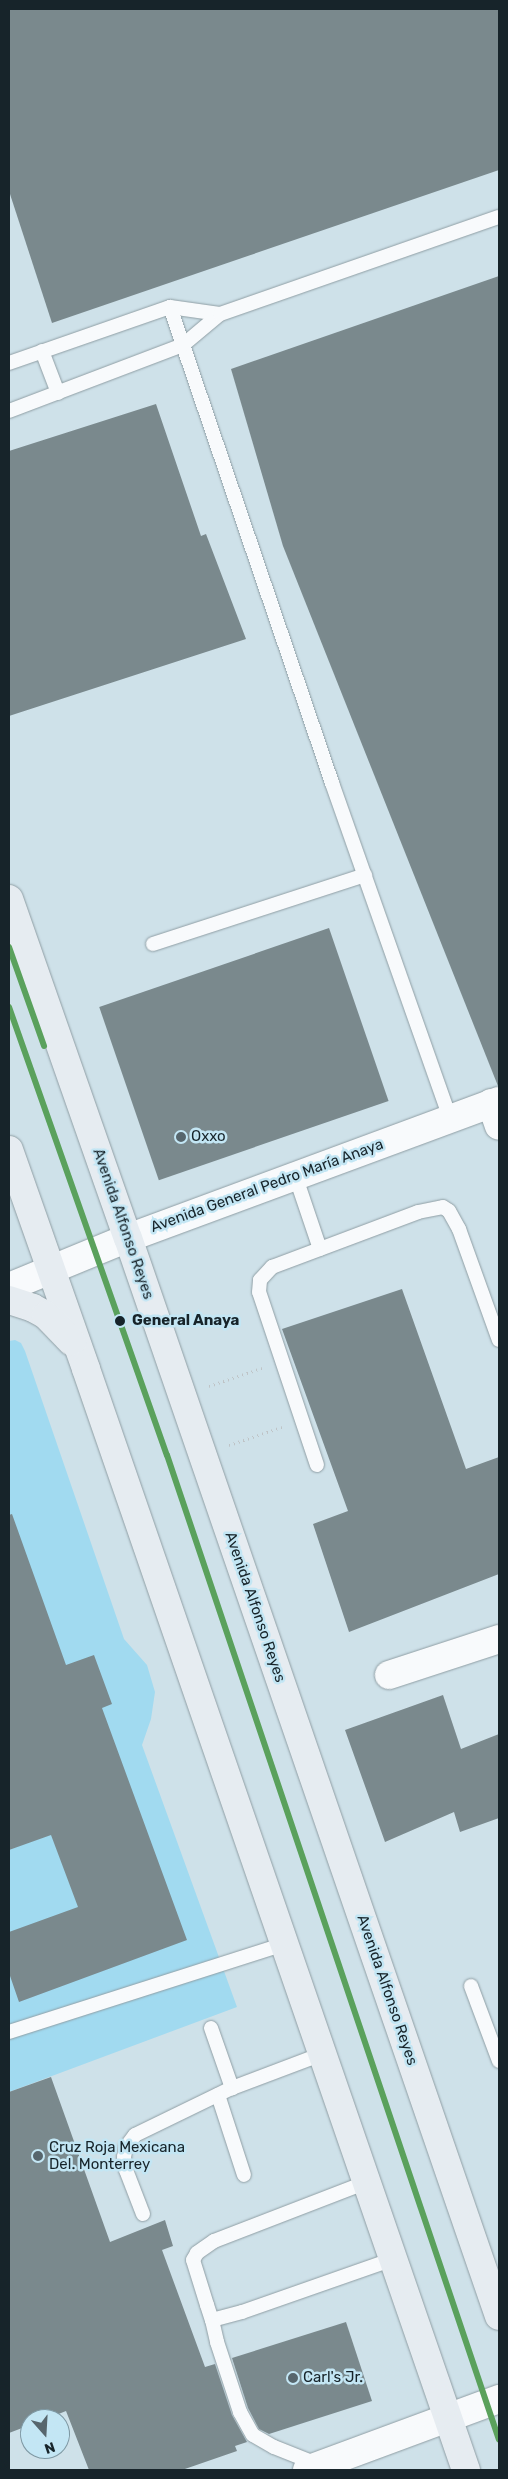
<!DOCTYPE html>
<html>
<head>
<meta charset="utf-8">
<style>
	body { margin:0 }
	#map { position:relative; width:508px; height:2479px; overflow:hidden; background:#cee1e9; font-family:Rubik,sans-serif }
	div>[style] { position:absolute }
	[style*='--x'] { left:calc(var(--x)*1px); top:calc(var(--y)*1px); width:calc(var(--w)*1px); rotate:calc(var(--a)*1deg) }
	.green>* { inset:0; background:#a1daf0 }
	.building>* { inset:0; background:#7a898d; transform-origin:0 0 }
	.path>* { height:3px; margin-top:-1.5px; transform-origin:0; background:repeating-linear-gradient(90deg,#bec3c6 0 1px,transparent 0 5px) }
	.roads { filter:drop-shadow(0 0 1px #8f9ea4) drop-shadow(0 0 1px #8f9ea4) }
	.service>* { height:14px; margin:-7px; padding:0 7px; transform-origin:7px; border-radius:7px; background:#f8fafc }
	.minor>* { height:28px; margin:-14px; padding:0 14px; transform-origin:14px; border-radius:14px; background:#f8fafc }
	.tertiary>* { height:28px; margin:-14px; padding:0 14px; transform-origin:14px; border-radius:14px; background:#f8fafc }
	.trunk>* { height:28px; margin:-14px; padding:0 14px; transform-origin:14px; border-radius:14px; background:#e6ecf1 }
	.metro-1>* { height:6px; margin:-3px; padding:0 3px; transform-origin:3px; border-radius:3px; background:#5aa15c }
	.dots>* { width:14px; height:14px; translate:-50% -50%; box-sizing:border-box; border:2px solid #c3e6f4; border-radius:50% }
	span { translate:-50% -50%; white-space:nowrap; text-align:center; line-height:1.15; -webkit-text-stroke:5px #c3e6f4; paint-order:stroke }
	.poi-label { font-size:15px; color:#17242a }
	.left { translate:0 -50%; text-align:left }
	.street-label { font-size:15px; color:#17242a }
	.stop-label { font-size:15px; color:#17242a; font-weight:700 }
	.frame { position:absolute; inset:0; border:10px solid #17242a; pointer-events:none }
	.north { position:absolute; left:20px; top:2409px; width:50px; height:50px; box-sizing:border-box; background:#c3e6f4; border:1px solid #7e98a3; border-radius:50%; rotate:161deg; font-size:14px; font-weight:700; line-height:20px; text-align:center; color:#17242a }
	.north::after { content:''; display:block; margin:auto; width:18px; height:22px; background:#57666d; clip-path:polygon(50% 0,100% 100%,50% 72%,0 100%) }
</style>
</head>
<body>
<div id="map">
	<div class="green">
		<div style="clip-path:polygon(15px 1340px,21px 1343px,25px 1351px,124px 1639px,147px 1665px,155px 1692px,151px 1719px,142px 1745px,237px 2007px,9px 2092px,9px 1341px)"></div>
	</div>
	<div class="building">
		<div style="clip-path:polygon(9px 9px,499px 9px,499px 170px,52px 323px,9px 191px)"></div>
		<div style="clip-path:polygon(499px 276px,499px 1086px,498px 1086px,283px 546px,231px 369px)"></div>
		<div style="clip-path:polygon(156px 404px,201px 536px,206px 534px,246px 639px,9px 716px,9px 451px)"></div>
		<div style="left:329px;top:928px;width:183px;height:243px;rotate:71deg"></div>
		<div style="clip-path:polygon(402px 1289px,466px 1469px,499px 1457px,499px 1574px,349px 1632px,313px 1524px,348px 1511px,282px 1329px)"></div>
		<div style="clip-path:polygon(12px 1514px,66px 1665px,94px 1655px,112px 1704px,102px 1708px,187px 1940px,19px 2002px,9px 1973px,9px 1932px,78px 1907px,51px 1835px,9px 1850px,9px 1515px)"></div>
		<div style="clip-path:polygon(443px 1695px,461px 1749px,499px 1734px,499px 1818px,460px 1832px,454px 1812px,385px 1842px,345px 1730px)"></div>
		<div style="clip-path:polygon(51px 2077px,110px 2242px,165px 2220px,173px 2246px,162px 2250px,205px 2367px,215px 2364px,232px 2415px,247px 2442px,235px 2446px,237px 2451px,182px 2470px,89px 2470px,66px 2411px,46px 2419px,30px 2419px,30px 2425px,9px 2433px,9px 2092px)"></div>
		<div style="clip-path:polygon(346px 2322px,372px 2401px,269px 2434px,259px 2429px,248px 2408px,232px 2358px)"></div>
	</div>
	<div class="path">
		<div style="--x:209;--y:1386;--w:56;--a:-18.8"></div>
		<div style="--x:229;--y:1445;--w:56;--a:-18.8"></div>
	</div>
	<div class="roads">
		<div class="service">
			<div style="--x:170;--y:307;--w:503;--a:71.2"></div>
			<div style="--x:332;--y:783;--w:355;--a:70.6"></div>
			<div style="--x:42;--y:351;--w:45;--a:69.1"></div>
			<div style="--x:9;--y:363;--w:170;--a:-19.2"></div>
			<div style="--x:170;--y:307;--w:50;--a:8"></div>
			<div style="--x:9;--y:411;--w:186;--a:-20.8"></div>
			<div style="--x:183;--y:345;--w:48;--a:-40"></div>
			<div style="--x:220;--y:314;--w:295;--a:-19.2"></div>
			<div style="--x:153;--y:944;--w:223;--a:-18"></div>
			<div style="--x:295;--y:1175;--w:78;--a:71.3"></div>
			<div style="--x:317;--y:1465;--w:182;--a:-108.5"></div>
			<div style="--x:259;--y:1292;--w:12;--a:-85"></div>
			<div style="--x:260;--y:1280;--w:18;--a:-47"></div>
			<div style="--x:272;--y:1267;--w:156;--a:-20.6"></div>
			<div style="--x:418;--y:1212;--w:25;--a:-11"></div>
			<div style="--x:443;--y:1207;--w:7;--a:34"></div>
			<div style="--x:449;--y:1211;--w:21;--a:61"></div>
			<div style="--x:459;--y:1229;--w:118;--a:70.2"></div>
			<div style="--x:471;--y:1986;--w:80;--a:69.5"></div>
			<div style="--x:211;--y:2028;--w:64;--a:70.7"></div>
			<div style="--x:9;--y:2032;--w:290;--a:-17.7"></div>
			<div style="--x:218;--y:2095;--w:84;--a:72"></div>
			<div style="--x:367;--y:2182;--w:164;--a:158.9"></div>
			<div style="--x:214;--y:2241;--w:21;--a:145"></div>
			<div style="--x:197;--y:2253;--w:8;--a:120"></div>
			<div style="--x:193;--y:2260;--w:47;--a:72.7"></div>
			<div style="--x:207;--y:2305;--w:16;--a:72"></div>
			<div style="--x:212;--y:2320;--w:31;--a:-15"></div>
			<div style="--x:242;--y:2312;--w:160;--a:-19.3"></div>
			<div style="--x:143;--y:2214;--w:47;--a:-111.1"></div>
			<div style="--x:126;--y:2170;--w:13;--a:-99"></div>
			<div style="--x:124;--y:2157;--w:10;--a:-79"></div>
			<div style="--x:126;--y:2147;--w:15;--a:-53"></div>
			<div style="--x:135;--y:2135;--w:108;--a:-25.9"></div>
			<div style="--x:232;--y:2088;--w:96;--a:-20.7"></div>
			<div style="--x:212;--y:2320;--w:23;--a:77"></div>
			<div style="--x:217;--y:2342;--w:74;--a:71.8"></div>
			<div style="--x:240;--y:2412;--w:26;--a:61"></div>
			<div style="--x:253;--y:2435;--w:24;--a:30"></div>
			<div style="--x:274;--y:2447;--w:46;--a:21.6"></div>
		</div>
		<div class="minor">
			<div style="--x:491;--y:1103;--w:24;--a:71"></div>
			<div style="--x:389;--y:1675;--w:116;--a:-18.1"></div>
			<div style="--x:307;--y:2470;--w:205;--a:-20.3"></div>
		</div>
		<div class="tertiary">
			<div style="--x:9;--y:1287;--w:129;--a:-22.4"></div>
			<div style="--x:128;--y:1238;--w:395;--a:-20.3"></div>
		</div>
		<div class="trunk">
			<div style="--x:9;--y:899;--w:359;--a:70.7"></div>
			<div style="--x:128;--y:1238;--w:1140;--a:71.01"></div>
			<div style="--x:9;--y:1150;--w:232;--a:70.6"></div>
			<div style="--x:86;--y:1369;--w:1165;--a:70.96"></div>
			<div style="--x:9;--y:1300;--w:25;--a:18"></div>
			<div style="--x:33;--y:1308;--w:15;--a:28"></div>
			<div style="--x:46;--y:1315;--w:37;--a:46"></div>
		</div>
	</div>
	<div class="metro-1">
		<div style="--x:9;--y:947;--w:105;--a:70.5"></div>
		<div style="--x:9;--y:1007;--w:475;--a:70.6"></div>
		<div style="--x:167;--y:1455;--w:1039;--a:71.37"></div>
	</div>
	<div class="dots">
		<div style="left:181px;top:1137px;background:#57666d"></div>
		<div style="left:120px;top:1321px;background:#17242a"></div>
		<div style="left:38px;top:2156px;background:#57666d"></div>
		<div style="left:293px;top:2378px;background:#57666d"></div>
	</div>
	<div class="poi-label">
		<span class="left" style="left:191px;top:1137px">Oxxo</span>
		<span class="left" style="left:49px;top:2156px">Cruz Roja Mexicana<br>Del. Monterrey</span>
		<span class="left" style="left:303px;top:2378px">Carl's Jr.</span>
	</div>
	<div class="street-label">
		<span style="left:267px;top:1186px;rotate:-20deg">Avenida General Pedro María Anaya</span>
		<span style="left:123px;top:1224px;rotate:71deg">Avenida Alfonso Reyes</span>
		<span style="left:255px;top:1607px;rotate:71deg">Avenida Alfonso Reyes</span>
		<span style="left:387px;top:1990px;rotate:71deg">Avenida Alfonso Reyes</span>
	</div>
	<div class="stop-label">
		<span class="left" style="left:132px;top:1321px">General Anaya</span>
	</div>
	<div class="frame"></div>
	<div class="north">N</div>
</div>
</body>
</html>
